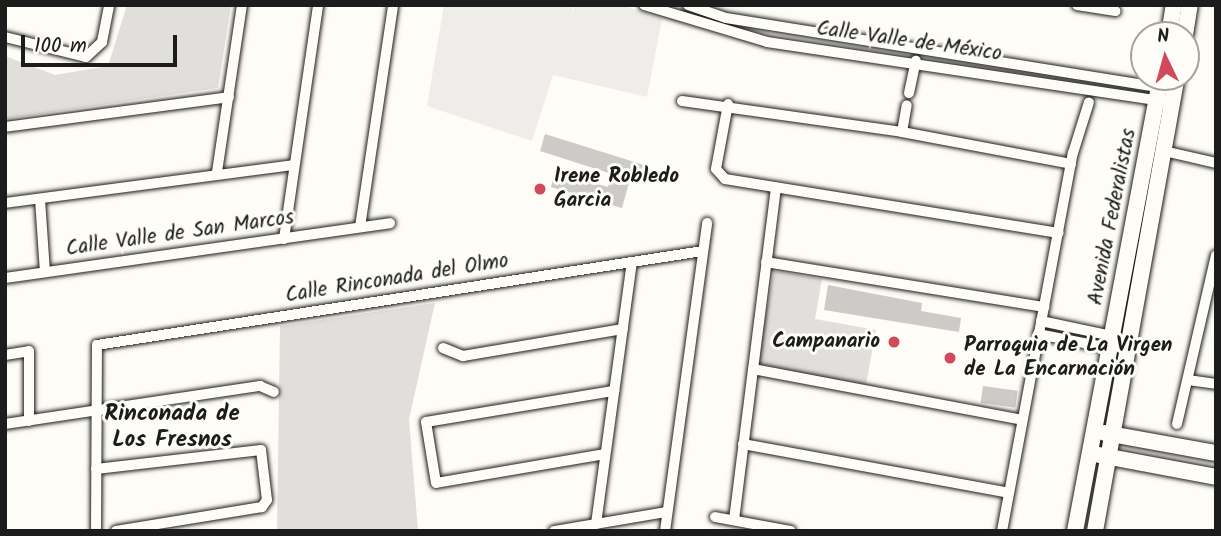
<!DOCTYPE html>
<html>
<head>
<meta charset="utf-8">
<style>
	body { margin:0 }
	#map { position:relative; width:1221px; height:536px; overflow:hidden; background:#fdfcf7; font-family:Kalam,sans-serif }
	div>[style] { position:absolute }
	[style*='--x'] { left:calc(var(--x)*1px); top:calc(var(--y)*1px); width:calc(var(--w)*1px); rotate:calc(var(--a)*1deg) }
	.built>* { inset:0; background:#eeede9 }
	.green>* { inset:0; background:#e0dfdb }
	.building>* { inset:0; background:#cccbc8; transform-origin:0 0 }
	.roads { filter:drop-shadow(0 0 2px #1c1c1c) drop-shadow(0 0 2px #1c1c1c) }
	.street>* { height:10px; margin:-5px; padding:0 5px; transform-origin:5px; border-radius:5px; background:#fdfcf7 }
	.secondary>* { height:16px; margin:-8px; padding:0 8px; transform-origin:8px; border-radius:8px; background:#fdfcf7 }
	.dots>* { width:19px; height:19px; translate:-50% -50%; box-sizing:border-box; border:4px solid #fdfcf7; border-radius:50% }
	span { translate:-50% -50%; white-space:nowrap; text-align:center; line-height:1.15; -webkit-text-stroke:6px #fdfcf7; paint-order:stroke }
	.street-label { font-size:21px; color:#1c1c1c }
	.poi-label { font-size:21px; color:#1c1c1c; font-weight:700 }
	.left { translate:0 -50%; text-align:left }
	.right { translate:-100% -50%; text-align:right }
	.neighbourhood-label { font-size:23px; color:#1c1c1c; font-weight:700 }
	.frame { position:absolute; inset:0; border:7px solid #1c1c1c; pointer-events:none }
	.north { position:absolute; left:1130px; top:21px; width:70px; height:70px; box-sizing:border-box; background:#fdfcf7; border:2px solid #a3a29f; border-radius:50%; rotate:355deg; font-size:19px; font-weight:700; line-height:28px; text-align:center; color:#1c1c1c }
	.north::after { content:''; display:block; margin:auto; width:24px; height:32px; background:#d1495b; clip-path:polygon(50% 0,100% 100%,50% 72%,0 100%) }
	.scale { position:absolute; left:21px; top:35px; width:156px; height:32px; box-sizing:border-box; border:4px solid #1c1c1c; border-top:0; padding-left:9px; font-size:21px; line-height:24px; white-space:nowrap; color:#1c1c1c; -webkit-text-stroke:5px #fdfcf7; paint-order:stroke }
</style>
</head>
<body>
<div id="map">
	<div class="built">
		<div style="clip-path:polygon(444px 5px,574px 5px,568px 28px,575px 5px,621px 5px,662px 19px,647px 97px,553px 75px,532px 141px,427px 106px)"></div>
	</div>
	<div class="green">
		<div style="clip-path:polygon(127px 5px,231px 5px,218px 88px,5px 119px,5px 56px,55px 75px,108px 66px)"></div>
		<div style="clip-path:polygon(774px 271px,822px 279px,815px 319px,876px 330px,866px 385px,757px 367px)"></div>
		<div style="clip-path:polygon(435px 303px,409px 419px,418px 531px,277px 531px,280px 326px)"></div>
	</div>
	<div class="building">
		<div style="clip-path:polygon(545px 134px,644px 165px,639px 182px,630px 179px,622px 208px,551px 187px,555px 172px,608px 187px,612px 174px,540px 151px)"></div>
		<div style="clip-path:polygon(828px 285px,922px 303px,921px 311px,961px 318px,959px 332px,824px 310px)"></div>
		<div style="left:983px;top:386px;width:35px;height:17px;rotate:8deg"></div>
	</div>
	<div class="roads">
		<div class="street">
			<div style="--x:644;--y:5;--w:128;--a:16.7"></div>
			<div style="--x:767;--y:42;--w:400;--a:8.5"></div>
			<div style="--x:688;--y:5;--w:40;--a:18.9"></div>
			<div style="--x:726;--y:18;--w:445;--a:9.1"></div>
			<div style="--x:1077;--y:5;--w:39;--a:9"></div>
			<div style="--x:5;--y:37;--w:83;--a:13.9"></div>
			<div style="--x:86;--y:57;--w:22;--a:-43"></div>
			<div style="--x:102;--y:42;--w:38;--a:-79"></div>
			<div style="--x:909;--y:93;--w:33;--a:-78"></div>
			<div style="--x:682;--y:101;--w:222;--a:8"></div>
			<div style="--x:902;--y:132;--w:172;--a:10.7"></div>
			<div style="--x:728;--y:104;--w:66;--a:100.5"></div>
			<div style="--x:716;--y:169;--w:13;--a:48"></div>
			<div style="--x:725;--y:179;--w:338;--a:9.2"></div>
			<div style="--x:5;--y:127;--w:226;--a:-7.6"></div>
			<div style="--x:902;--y:132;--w:27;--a:-80"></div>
			<div style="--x:1164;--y:151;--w:53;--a:13"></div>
			<div style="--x:217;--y:172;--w:169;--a:-81.5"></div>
			<div style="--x:40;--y:199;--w:73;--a:86.1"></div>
			<div style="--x:5;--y:203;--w:291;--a:-7.5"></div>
			<div style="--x:360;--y:227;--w:224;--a:-81.5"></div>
			<div style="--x:284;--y:239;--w:236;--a:-81.7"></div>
			<div style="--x:766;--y:262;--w:282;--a:9.2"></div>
			<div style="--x:5;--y:278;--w:389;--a:-8.1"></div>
			<div style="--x:1041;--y:321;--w:78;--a:11.9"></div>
			<div style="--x:1038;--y:334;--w:77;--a:11.2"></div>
			<div style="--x:443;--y:348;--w:22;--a:22"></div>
			<div style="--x:463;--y:356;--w:162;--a:-9.6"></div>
			<div style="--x:5;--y:355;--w:24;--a:-9"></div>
			<div style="--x:29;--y:351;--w:70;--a:90"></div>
			<div style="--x:753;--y:369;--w:274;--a:10.7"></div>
			<div style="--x:1188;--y:380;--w:28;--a:8"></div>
			<div style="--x:5;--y:424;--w:258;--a:-8.5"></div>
			<div style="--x:260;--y:386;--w:15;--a:23"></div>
			<div style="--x:1177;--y:424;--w:173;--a:-77"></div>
			<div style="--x:743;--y:444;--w:270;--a:10.4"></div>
			<div style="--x:605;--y:454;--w:171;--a:170.3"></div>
			<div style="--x:436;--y:483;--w:62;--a:-99.3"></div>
			<div style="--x:426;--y:422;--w:191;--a:-9.4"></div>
			<div style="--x:96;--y:469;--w:166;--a:-6.6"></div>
			<div style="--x:261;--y:450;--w:50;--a:83.2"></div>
			<div style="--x:267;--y:500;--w:9;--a:126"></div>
			<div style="--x:262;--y:507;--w:148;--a:170.7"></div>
			<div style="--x:715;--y:517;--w:77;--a:10.4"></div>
			<div style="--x:734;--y:520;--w:335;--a:-82.8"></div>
			<div style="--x:596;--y:524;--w:264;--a:-82.2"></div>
			<div style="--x:96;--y:531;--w:186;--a:-89.7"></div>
			<div style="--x:97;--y:345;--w:613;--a:-8.82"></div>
			<div style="--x:554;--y:531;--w:114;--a:-9.6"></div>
			<div style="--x:665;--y:531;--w:311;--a:-82.2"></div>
			<div style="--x:1002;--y:531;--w:385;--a:-79.4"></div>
			<div style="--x:1073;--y:153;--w:53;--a:-72.6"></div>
		</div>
		<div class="secondary">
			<div style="--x:1169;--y:35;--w:30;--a:-81"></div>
			<div style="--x:1185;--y:35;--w:30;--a:-81"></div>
			<div style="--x:1105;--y:433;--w:113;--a:10.2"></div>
			<div style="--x:1099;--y:455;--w:119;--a:10.6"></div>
			<div style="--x:1075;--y:531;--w:462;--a:-79.3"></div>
			<div style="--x:1095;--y:531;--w:461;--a:-79.8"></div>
		</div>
	</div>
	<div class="dots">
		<div style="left:540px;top:189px;background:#d1495b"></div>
		<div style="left:894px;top:342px;background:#d1495b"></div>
		<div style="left:950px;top:358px;background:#d1495b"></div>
	</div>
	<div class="street-label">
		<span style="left:909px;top:42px;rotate:8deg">Calle Valle de México</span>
		<span style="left:1113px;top:217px;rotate:-79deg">Avenida Federalistas</span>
		<span style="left:180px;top:234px;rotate:-8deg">Calle Valle de San Marcos</span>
		<span style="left:397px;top:279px;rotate:-9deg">Calle Rinconada del Olmo</span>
	</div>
	<div class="poi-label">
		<span class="left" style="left:554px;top:189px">Irene Robledo<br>Garcia</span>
		<span class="right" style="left:880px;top:342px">Campanario</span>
		<span class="left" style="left:964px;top:358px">Parroquia de La Virgen<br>de La Encarnación</span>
	</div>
	<div class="neighbourhood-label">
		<span style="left:172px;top:427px">Rinconada de<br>Los Fresnos</span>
	</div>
	<div class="frame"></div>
	<div class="north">N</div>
	<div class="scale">100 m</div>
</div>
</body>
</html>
